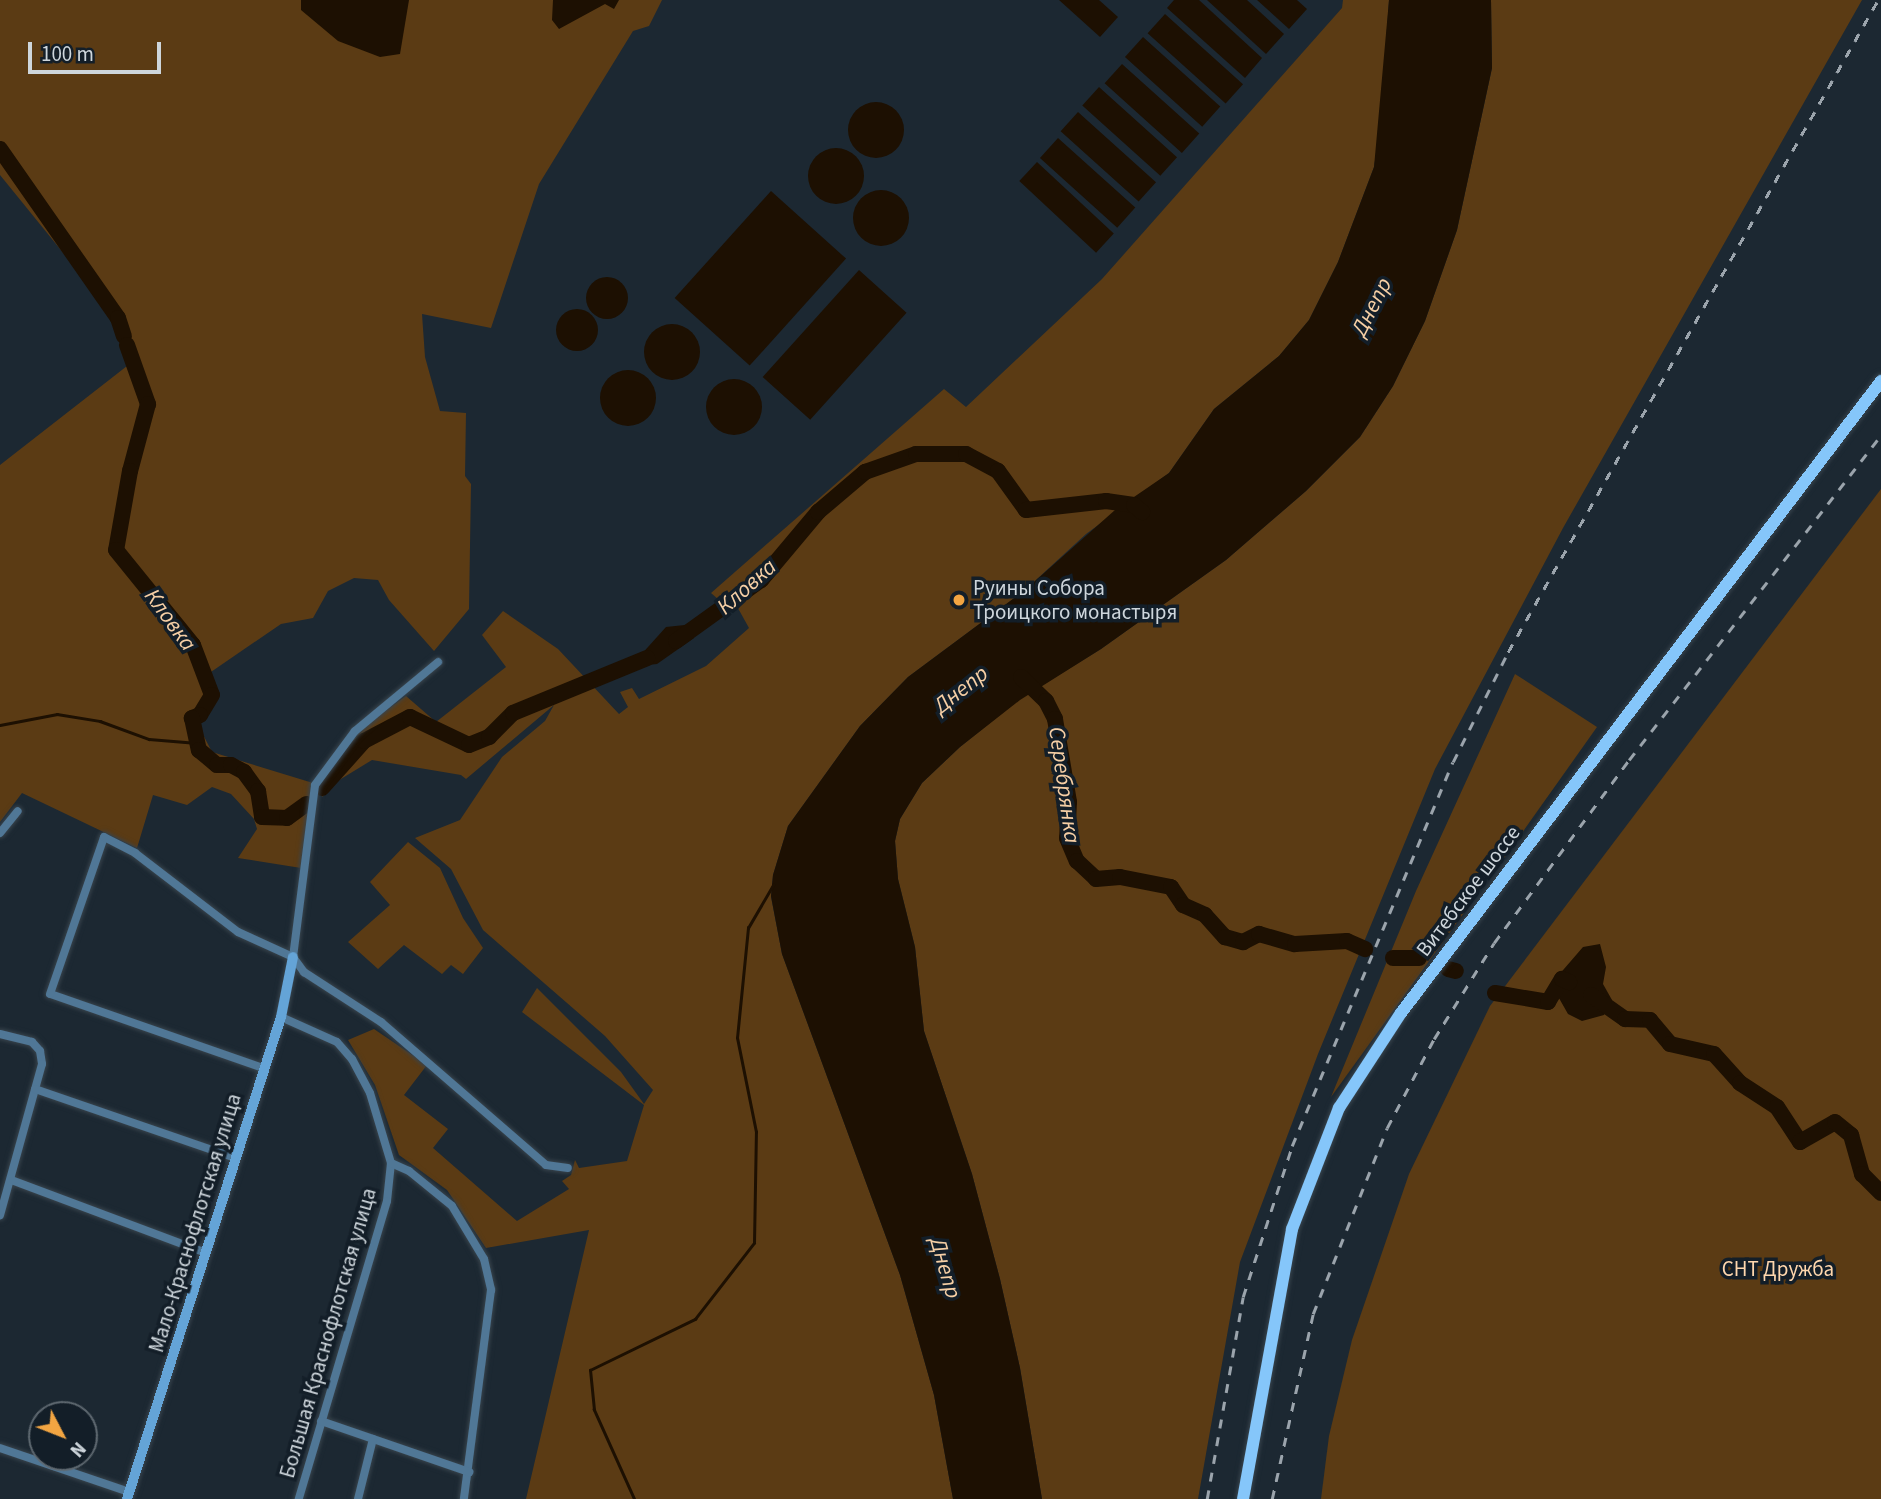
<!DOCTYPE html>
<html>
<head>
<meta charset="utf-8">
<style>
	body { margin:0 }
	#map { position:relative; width:1881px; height:1499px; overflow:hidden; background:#1c2832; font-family:"Source Sans 3",sans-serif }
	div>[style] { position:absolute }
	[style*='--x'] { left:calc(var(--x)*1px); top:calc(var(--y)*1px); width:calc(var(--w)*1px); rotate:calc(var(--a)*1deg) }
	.green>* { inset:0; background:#5b3b14 }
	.water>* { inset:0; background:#1d1002; transform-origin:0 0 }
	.round { border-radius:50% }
	.stream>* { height:2.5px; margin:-1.25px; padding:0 1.25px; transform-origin:1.25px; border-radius:1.25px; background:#1d1002 }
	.river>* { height:16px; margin:-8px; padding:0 8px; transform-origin:8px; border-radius:8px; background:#1d1002 }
	.roads { filter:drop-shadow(0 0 2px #38444d) drop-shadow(0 0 2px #38444d) }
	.street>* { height:8px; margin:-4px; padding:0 4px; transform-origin:4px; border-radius:4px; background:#507796 }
	.secondary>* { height:10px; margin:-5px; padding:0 5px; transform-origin:5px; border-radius:5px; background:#64a4d7 }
	.primary>* { height:12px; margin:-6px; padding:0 6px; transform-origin:6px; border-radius:6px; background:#85c6fa }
	.rail>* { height:2.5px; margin-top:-1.25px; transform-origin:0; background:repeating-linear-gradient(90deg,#9ba4ac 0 9px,transparent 0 18px) }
	.dots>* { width:19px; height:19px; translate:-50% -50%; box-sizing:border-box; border:4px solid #131e28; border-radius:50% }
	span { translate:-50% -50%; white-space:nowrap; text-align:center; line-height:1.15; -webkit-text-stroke:7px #131e28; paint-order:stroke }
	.poi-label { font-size:21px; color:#ced6dc }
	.left { translate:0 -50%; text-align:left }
	.street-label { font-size:21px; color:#ced6dc }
	.park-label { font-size:21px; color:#ffd7ad }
	.water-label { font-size:23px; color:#f6cfa5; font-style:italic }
	.north { position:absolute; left:28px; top:1401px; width:70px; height:70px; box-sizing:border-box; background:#131e28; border:2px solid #5e6870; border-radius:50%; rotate:132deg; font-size:19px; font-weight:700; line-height:28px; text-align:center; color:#ced6dc }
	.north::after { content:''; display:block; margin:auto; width:24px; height:32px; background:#f2a542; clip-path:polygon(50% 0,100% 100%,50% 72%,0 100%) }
	.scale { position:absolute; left:28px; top:42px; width:133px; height:32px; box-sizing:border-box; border:4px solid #ced6dc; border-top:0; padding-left:9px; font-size:21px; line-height:24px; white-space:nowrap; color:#ced6dc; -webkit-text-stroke:5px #131e28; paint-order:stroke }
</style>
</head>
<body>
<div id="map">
	<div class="green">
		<div style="clip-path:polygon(0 0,662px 0,649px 26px,633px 31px,539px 184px,491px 328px,422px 314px,425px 357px,440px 411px,466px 413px,465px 476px,471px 484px,469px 609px,434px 651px,389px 600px,378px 580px,354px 578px,328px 591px,313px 618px,281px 624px,208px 674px,214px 695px,197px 723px,212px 752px,313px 783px,301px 868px,238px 858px,257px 829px,254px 819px,231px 794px,212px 787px,187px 805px,153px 795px,137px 848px,22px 793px,0 822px,0 465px,127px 366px,125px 329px,0 175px)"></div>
		<div style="clip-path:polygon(1343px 0,1389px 0,1380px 126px,1374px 167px,1338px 262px,1309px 320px,1279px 356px,1214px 409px,1169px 473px,1086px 534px,1025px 590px,908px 677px,860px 726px,788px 826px,773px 875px,771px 897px,782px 954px,900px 1275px,934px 1395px,953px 1499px,526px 1499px,589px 1230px,486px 1248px,447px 1190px,399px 1155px,375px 1085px,348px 1040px,374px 1029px,427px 1065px,404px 1095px,448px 1129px,433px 1148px,517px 1221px,569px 1189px,562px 1181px,571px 1175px,575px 1160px,579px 1168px,627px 1161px,644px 1105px,522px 1012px,537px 988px,621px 1072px,644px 1104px,653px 1090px,605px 1036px,483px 930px,451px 869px,415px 838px,460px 820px,502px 757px,545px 721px,554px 705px,466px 779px,461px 775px,372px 760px,336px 782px,322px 797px,322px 780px,365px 726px,406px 696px,436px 722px,506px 667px,482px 635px,503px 611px,558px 649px,619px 714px,628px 707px,620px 692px,632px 688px,639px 699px,706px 666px,749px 628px,729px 592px,719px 600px,711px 593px,944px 389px,966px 407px,1102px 279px,1342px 8px)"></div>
		<div style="clip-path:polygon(1491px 0,1862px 0,1563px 528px,1435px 769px,1318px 1054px,1240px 1262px,1198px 1499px,1042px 1499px,1020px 1368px,1000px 1279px,972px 1174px,924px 1031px,915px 947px,898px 879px,895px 841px,900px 819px,922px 783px,960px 747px,1020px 699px,1101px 649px,1226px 560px,1306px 491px,1360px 437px,1393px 386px,1425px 321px,1457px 230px,1492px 68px)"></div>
		<div style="clip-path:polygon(1881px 489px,1881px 1499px,1321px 1499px,1329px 1436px,1352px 1340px,1409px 1174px,1490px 1006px)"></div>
		<div style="clip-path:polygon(1515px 674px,1597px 727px,1495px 871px,1486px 864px,1471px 883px,1479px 892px,1331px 1097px,1416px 891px)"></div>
		<div style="clip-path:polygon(408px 842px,440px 868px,463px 918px,483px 948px,463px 974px,451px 965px,442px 974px,404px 945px,378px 969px,348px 942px,390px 905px,370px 882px)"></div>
	</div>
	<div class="water">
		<div style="clip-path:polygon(301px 0,409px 0,400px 54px,380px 57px,338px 41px,301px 10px)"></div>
		<div style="clip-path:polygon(553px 0,619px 0,614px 9px,605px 4px,559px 29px,552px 20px)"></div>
		<div style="clip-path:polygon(1059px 0,1099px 0,1118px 17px,1100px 37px)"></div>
		<div style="clip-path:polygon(1174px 0,1199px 0,1262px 58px,1245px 78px,1167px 8px)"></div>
		<div style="clip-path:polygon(1207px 0,1247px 0,1284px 34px,1266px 54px)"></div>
		<div style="clip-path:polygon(1257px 0,1297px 0,1307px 9px,1289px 29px)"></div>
		<div style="clip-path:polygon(1389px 0,1491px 0,1492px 68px,1457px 230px,1425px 321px,1393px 386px,1360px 437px,1306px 491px,1226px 560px,1101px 649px,1020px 700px,960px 747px,922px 783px,900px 819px,895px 841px,898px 879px,915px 947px,924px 1031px,972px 1174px,1000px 1279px,1020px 1368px,1042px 1499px,953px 1499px,934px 1395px,900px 1275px,782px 954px,771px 896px,773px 875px,788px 826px,860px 726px,908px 677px,1025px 590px,1115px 510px,1169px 473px,1214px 409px,1279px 356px,1309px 320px,1338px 262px,1374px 167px)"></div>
		<div style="left:1165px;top:14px;width:105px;height:26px;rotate:42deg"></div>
		<div style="left:1143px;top:37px;width:104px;height:27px;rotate:42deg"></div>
		<div style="left:1122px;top:64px;width:104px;height:26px;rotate:42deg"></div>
		<div style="left:1099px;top:87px;width:105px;height:25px;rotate:42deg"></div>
		<div class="round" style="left:848px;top:102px;width:56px;height:56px"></div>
		<div style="left:1078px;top:112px;width:105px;height:26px;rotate:42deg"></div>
		<div style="left:1058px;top:138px;width:104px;height:27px;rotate:42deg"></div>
		<div class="round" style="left:808px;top:148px;width:56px;height:56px"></div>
		<div style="left:1037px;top:162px;width:105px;height:26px;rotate:43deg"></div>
		<div class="round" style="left:853px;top:190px;width:56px;height:56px"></div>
		<div style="left:771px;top:191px;width:101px;height:144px;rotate:42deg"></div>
		<div style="left:859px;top:270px;width:64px;height:144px;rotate:42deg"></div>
		<div class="round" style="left:586px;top:277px;width:42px;height:42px"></div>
		<div class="round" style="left:556px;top:309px;width:42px;height:42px"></div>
		<div class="round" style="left:644px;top:324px;width:56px;height:56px"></div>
		<div class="round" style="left:600px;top:370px;width:56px;height:56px"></div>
		<div class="round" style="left:706px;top:379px;width:56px;height:56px"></div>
		<div style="clip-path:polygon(694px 624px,694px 638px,657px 664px,630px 667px,666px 627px)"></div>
		<div style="clip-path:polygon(1600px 944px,1606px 967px,1603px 984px,1612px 1000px,1604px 1015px,1582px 1021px,1568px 1014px,1551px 984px,1583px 947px)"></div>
	</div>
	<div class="stream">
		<div style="--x:0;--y:725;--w:58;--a:-10.9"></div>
		<div style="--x:57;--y:714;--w:44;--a:9.2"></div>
		<div style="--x:100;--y:721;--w:52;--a:20.2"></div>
		<div style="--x:149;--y:739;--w:48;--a:4.8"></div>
		<div style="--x:634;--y:1499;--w:98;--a:-114.2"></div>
		<div style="--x:594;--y:1410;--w:40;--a:-95.7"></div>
		<div style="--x:590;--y:1370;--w:117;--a:-25.9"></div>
		<div style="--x:695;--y:1319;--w:96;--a:-52.2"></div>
		<div style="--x:754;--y:1243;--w:111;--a:-89"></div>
		<div style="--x:756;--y:1132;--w:96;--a:-101.4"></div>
		<div style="--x:737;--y:1038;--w:111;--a:-84.3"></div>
		<div style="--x:748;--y:928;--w:50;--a:-59.8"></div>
	</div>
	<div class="river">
		<div style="--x:0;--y:149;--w:206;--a:55.1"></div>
		<div style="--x:118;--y:318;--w:19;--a:72"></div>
		<div style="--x:127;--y:345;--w:63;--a:70.4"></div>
		<div style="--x:148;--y:404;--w:69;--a:105"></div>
		<div style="--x:130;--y:471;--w:80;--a:100"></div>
		<div style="--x:116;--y:550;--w:122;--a:51"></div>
		<div style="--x:193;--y:645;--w:53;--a:69.2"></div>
		<div style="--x:212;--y:695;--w:23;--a:121"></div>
		<div style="--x:200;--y:715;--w:9;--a:159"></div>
		<div style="--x:192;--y:718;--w:33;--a:78"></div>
		<div style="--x:199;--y:750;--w:23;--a:40"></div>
		<div style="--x:217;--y:765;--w:14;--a:0"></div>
		<div style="--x:231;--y:765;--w:15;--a:28"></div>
		<div style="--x:244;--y:772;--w:24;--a:54"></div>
		<div style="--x:258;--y:791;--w:26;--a:81"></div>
		<div style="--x:262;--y:817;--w:25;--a:2"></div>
		<div style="--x:287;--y:818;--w:24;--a:-36"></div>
		<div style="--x:676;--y:641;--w:105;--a:-35.7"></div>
		<div style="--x:761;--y:580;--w:89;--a:-50"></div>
		<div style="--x:818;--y:512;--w:62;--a:-40.4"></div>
		<div style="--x:865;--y:472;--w:54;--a:-19.4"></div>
		<div style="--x:916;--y:454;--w:50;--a:0"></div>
		<div style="--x:966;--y:454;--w:36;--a:28"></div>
		<div style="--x:998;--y:471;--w:48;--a:54.3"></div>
		<div style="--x:1026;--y:510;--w:81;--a:-6.4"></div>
		<div style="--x:1106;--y:501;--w:28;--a:8"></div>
		<div style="--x:1134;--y:505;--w:11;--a:41"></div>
		<div style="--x:1021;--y:677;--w:35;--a:44"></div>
		<div style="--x:1046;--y:701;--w:20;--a:63"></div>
		<div style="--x:1055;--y:719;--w:84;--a:80.4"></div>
		<div style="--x:1069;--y:802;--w:36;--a:93"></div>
		<div style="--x:1067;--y:838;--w:25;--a:67"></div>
		<div style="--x:1077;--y:861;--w:26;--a:43"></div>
		<div style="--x:1096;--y:879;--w:24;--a:-5"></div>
		<div style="--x:1120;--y:877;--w:52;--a:11.1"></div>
		<div style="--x:1171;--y:887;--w:22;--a:56"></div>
		<div style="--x:1183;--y:905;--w:24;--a:24"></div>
		<div style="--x:1205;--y:915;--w:30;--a:48"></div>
		<div style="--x:1225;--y:937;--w:19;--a:16"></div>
		<div style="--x:1243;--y:942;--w:18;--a:-27"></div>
		<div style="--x:1259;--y:934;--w:37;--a:16"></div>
		<div style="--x:1295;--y:944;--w:52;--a:-3.3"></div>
		<div style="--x:1347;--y:941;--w:20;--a:24"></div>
		<div style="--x:322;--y:788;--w:63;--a:-48.2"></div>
		<div style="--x:364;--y:741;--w:52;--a:-27.6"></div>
		<div style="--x:410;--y:717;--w:65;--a:25.4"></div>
		<div style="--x:469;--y:745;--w:22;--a:-22"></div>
		<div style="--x:489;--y:737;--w:34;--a:-45"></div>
		<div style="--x:513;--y:713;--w:145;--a:-22.3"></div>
		<div style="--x:1393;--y:958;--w:26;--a:0"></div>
		<div style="--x:1448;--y:969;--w:8;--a:14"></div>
		<div style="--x:1495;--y:993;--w:54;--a:9.6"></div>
		<div style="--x:1548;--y:1002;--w:27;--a:-59"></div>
		<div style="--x:1562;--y:979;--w:8;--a:23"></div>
		<div style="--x:1591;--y:995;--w:42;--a:35.2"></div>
		<div style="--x:1625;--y:1019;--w:25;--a:2"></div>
		<div style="--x:1650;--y:1020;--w:31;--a:50"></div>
		<div style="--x:1670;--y:1044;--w:45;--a:12.8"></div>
		<div style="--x:1714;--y:1054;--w:39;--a:48"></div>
		<div style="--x:1740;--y:1083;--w:44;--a:33"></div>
		<div style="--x:1777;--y:1107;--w:42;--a:56.7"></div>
		<div style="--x:1800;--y:1142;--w:40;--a:-29.7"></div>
		<div style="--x:1835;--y:1122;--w:21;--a:39"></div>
		<div style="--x:1851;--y:1135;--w:41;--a:74.2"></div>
		<div style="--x:1862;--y:1174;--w:27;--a:45"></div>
	</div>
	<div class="roads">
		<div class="street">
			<div style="--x:0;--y:833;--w:28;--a:-51"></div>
			<div style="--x:293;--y:957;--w:173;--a:-82.7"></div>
			<div style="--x:315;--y:785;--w:67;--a:-53.5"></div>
			<div style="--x:355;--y:731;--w:108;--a:-39.7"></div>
			<div style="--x:281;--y:1017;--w:61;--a:24.1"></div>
			<div style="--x:337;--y:1042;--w:23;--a:49"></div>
			<div style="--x:352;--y:1059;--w:38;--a:62"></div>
			<div style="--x:370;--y:1093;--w:73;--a:73.3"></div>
			<div style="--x:391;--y:1163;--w:38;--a:96"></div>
			<div style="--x:387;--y:1201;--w:311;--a:106.5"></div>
			<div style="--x:0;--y:1034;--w:33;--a:14"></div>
			<div style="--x:32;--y:1042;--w:12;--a:48"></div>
			<div style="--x:40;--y:1051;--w:13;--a:81"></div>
			<div style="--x:42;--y:1064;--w:157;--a:105.5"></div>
			<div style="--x:263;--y:1068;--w:225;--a:-160.8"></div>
			<div style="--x:50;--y:994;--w:166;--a:-71"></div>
			<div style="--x:104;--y:837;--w:35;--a:27"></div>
			<div style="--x:135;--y:853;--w:130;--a:37.5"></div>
			<div style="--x:238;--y:932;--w:60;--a:24.4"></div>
			<div style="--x:293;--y:957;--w:19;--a:54"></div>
			<div style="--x:304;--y:972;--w:92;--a:33"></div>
			<div style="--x:381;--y:1022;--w:218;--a:40.9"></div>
			<div style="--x:546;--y:1165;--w:22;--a:8"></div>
			<div style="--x:35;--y:1089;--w:212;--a:19"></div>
			<div style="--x:391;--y:1163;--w:20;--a:24"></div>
			<div style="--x:409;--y:1171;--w:55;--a:39.1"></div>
			<div style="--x:452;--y:1206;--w:62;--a:58.9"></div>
			<div style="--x:484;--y:1259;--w:32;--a:77"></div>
			<div style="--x:491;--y:1290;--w:211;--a:97.4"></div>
			<div style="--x:11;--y:1180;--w:208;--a:20.5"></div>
			<div style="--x:321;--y:1421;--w:157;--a:19"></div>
			<div style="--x:0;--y:1448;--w:136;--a:18.8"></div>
			<div style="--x:358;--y:1499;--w:62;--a:-76"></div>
		</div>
		<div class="secondary">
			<div style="--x:127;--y:1499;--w:506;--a:-72.28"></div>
			<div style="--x:281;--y:1017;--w:61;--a:-78.7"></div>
		</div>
		<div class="primary">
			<div style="--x:1243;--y:1499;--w:274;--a:-79.7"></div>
			<div style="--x:1292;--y:1229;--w:130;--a:-68.8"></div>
			<div style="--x:1339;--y:1108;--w:113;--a:-56.9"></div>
			<div style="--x:1401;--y:1013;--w:794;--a:-52.78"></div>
		</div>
	</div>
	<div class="rail">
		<div style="--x:1207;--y:1499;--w:205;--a:-79.9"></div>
		<div style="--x:1243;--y:1297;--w:159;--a:-72"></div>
		<div style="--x:1292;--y:1146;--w:416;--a:-67.3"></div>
		<div style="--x:1453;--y:762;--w:123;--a:-63.4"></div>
		<div style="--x:1508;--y:652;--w:750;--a:-60.43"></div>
		<div style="--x:1272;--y:1499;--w:189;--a:-77.5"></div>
		<div style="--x:1313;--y:1314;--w:200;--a:-68.3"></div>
		<div style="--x:1387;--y:1128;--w:101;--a:-62.2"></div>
		<div style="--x:1434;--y:1039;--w:113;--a:-58"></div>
		<div style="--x:1494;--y:943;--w:227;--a:-53.6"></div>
		<div style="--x:1629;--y:760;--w:411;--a:-52.2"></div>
	</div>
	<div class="dots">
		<div style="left:959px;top:600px;background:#f2a542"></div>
	</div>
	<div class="poi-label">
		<span class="left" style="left:973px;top:600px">Руины Собора<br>Троицкого монастыря</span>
	</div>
	<div class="street-label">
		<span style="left:1468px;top:891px;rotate:-53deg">Витебское шоссе</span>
		<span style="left:195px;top:1223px;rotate:-73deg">Мало-Краснофлотская улица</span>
		<span style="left:328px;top:1333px;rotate:-74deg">Большая Краснофлотская улица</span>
	</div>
	<div class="park-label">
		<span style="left:1778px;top:1269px">СНТ Дружба</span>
	</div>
	<div class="water-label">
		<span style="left:1372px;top:307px;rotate:-63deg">Днепр</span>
		<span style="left:747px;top:587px;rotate:-42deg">Кловка</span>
		<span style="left:170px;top:620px;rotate:54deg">Кловка</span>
		<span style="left:961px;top:690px;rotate:-38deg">Днепр</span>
		<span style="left:1064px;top:785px;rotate:82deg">Серебрянка</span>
		<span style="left:945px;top:1268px;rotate:74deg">Днепр</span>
	</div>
	<div class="north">N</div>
	<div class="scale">100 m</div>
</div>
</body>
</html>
